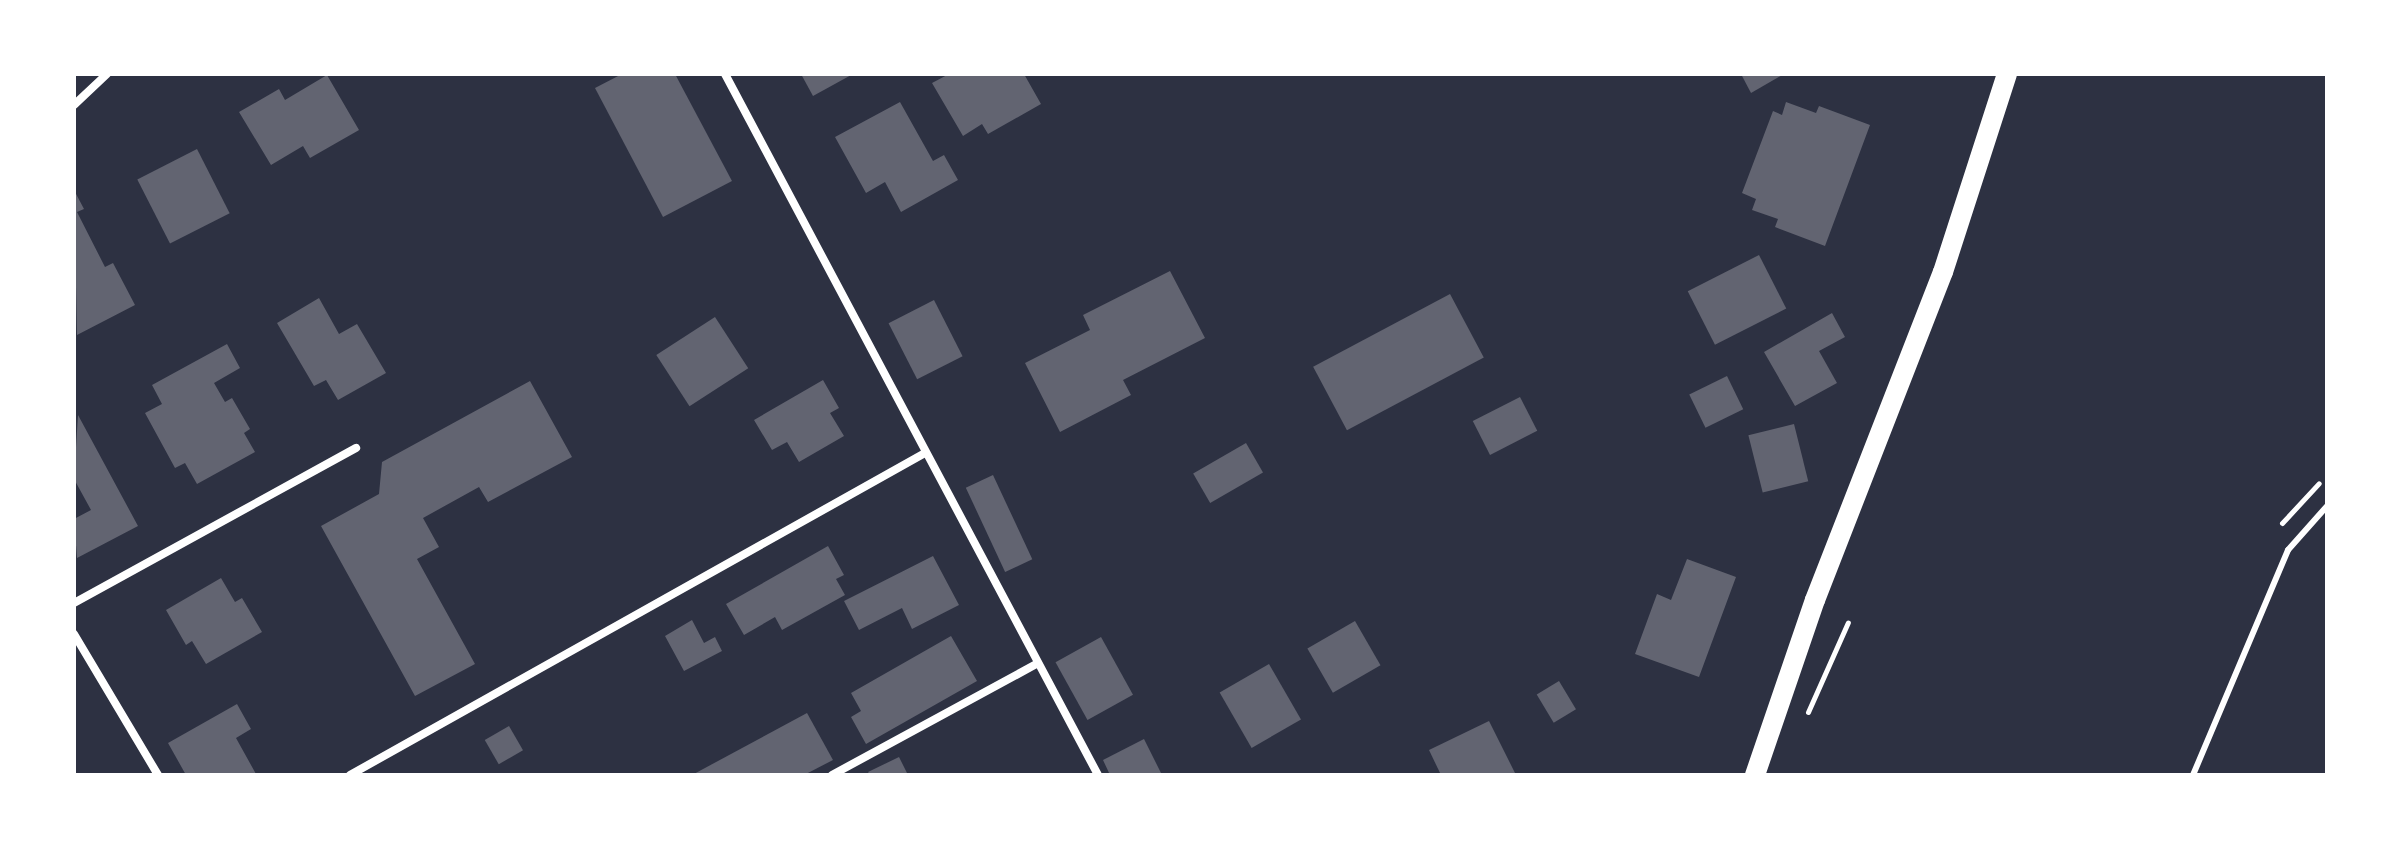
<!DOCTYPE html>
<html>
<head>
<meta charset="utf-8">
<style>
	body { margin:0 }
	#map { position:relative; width:2401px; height:849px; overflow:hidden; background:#2d3142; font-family:"Times New Roman",serif }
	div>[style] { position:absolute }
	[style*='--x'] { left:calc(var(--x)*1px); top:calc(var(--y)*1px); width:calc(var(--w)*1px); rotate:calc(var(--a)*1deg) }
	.building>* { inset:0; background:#626471; transform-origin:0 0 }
	.path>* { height:5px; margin:-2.5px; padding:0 2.5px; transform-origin:2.5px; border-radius:2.5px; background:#fff }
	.service>* { height:6px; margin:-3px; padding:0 3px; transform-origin:3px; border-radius:3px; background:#fff }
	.minor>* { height:8px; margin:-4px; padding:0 4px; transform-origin:4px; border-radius:4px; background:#fff }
	.primary>* { height:20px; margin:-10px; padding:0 10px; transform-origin:10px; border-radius:10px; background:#fff }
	span { translate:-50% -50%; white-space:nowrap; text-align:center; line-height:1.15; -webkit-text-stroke:6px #fff; paint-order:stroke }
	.frame { position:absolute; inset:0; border:76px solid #fff; pointer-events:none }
</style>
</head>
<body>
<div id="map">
	<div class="building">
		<div style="clip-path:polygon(622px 74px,675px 74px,732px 181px,663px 217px,595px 88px)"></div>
		<div style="clip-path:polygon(801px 74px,853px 74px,813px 96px)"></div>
		<div style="clip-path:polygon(949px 74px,1024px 74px,1041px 104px,988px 134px,982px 124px,963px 136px,932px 83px)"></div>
		<div style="clip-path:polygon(1741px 74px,1784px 74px,1751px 93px)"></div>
		<div style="clip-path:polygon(327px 75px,359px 130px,310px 158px,303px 146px,271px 165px,239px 112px,279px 89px,285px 100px)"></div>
		<div style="clip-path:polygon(900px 102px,933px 161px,944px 155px,958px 180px,901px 212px,885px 182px,866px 193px,835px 137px)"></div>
		<div style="clip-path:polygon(1786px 102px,1816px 113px,1819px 106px,1870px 125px,1825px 246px,1775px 227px,1778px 219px,1752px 210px,1756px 199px,1742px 193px,1773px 111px,1782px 115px)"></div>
		<div style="left:197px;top:149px;width:72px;height:67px;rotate:63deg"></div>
		<div style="clip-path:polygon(74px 190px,84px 209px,77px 212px,105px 267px,113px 263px,135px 305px,77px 335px)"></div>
		<div style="left:1759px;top:255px;width:60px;height:80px;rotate:63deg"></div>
		<div style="clip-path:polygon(1170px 271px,1205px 338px,1123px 380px,1131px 395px,1060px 432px,1025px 363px,1090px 330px,1083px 315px)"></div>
		<div style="left:1450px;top:294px;width:72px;height:155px;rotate:62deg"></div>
		<div style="clip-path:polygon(319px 298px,339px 334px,357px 324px,386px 373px,338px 400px,326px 380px,314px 386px,277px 323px)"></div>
		<div style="left:934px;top:300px;width:63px;height:51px;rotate:63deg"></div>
		<div style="clip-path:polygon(1832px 313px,1845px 337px,1819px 351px,1837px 383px,1795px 406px,1764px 352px)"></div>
		<div style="left:715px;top:317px;width:61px;height:70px;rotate:57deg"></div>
		<div style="clip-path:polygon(227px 344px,240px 368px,214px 383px,225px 402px,232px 398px,250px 429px,244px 433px,255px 452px,197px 484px,185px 463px,175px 468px,145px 413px,162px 404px,152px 385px)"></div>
		<div style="left:1727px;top:376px;width:37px;height:42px;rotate:64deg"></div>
		<div style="clip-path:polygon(823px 380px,839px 408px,830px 413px,844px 436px,799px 462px,787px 442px,772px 450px,754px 420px)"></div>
		<div style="clip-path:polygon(530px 381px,572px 457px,488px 502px,479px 487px,423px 518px,439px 547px,417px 559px,475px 664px,415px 696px,321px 526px,379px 494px,382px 462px)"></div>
		<div style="left:1520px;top:397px;width:38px;height:53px;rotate:63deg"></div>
		<div style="clip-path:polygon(78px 415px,138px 526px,77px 558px,74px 519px,91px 510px,74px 479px)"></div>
		<div style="left:1794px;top:424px;width:59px;height:47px;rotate:76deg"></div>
		<div style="left:1246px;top:443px;width:34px;height:61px;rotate:60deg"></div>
		<div style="left:993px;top:475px;width:93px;height:30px;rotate:65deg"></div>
		<div style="clip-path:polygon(828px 546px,844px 575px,836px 579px,845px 595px,782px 630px,775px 617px,744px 635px,726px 604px)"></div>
		<div style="clip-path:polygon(933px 556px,959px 605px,912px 629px,902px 608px,859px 630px,844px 601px)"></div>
		<div style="clip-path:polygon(1687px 559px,1736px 577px,1699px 677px,1635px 654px,1657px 594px,1671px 600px)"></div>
		<div style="clip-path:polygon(221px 578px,235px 602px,242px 598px,262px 632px,206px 664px,192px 641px,186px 645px,166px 610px)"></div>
		<div style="clip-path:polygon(692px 620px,704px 643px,715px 637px,722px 651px,684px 671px,665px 636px)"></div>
		<div style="left:1355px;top:621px;width:51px;height:55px;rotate:60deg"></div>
		<div style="clip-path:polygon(951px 636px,977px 681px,866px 744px,851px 717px,861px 711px,851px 693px)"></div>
		<div style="left:1101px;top:637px;width:66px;height:52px;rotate:61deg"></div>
		<div style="left:1269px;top:664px;width:64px;height:57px;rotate:60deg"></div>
		<div style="left:1559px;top:681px;width:33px;height:26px;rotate:59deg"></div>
		<div style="clip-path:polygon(237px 704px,251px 729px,236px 738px,256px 774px,186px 775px,168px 743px)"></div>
		<div style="clip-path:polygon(807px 713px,833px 760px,804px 775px,692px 775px)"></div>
		<div style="clip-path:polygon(1489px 721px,1516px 775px,1441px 775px,1429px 750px)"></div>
		<div style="left:509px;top:726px;width:28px;height:28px;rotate:60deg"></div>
		<div style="clip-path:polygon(1144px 739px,1162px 775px,1110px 775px,1103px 760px)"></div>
		<div style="clip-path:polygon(899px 757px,908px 775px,870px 775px,868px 772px)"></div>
	</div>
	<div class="path">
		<div style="--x:2282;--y:523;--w:54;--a:-47.2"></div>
		<div style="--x:1808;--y:712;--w:98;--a:-66"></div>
	</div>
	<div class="service">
		<div style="--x:2193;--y:775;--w:244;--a:-67.1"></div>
		<div style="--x:2288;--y:550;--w:59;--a:-48.4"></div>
	</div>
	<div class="minor">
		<div style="--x:725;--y:74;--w:794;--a:61.98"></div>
		<div style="--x:74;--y:105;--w:45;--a:-43.2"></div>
		<div style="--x:74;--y:603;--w:322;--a:-28.8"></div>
		<div style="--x:74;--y:634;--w:164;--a:59.2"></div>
		<div style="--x:350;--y:775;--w:659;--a:-29.25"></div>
		<div style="--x:832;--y:775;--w:234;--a:-28.5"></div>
	</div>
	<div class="primary">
		<div style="--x:1755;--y:775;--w:185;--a:-71.1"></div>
		<div style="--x:1815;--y:600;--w:352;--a:-68.7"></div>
		<div style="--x:1943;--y:272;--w:208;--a:-72.1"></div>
	</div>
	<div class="frame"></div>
</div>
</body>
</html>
